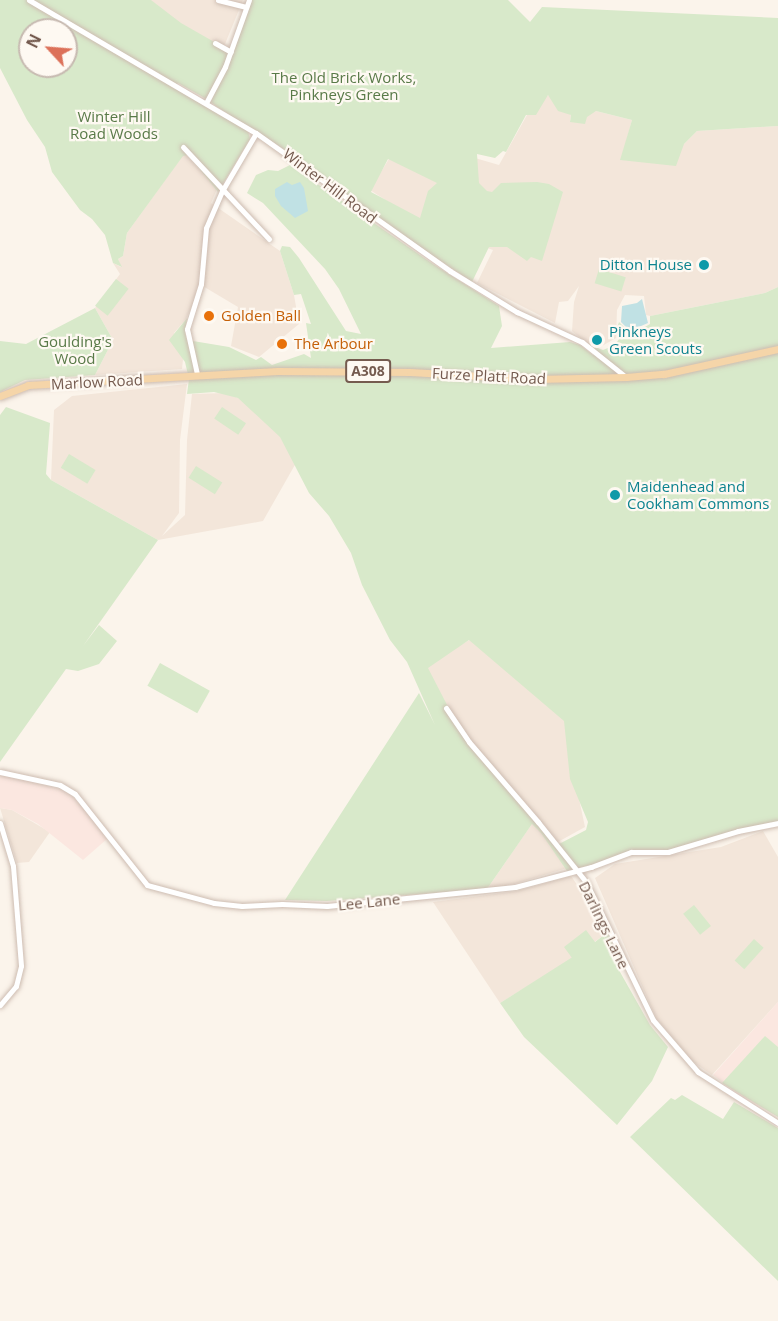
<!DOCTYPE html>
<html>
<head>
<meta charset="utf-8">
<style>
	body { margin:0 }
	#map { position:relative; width:778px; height:1321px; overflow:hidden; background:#fbf4eb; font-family:"Open Sans",sans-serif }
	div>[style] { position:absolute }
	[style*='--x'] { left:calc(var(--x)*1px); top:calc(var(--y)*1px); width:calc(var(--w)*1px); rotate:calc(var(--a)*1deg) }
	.residential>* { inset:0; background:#f3e6da }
	.commercial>* { inset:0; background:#fbe7e0 }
	.green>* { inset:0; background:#d8e9ca; transform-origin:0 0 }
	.water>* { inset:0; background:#c0e1e4 }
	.roads { filter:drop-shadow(0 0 2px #cdbcb1) drop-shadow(0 0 2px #cdbcb1) }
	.minor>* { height:5px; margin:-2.5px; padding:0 2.5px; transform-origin:2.5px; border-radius:2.5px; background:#fff }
	.major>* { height:7px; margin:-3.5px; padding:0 3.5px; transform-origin:3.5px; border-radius:3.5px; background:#f5d5a9 }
	.dots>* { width:16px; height:16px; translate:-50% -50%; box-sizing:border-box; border:3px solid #fef9f2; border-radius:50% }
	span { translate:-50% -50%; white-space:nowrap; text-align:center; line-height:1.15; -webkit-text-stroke:4.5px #fef9f2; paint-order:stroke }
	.shield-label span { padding:2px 4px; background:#fef9f2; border:2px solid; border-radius:4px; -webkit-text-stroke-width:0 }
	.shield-label { font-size:14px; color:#755b4f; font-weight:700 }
	.park-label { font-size:15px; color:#597a48 }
	.street-label { font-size:15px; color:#755b4f }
	.culture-label { font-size:15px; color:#0d838f }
	.right { translate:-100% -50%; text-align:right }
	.left { translate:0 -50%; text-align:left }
	.food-label { font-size:15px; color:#c56008 }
	.north { position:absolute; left:18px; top:18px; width:60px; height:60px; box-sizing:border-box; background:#fef9f2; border:2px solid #c7bab1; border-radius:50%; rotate:296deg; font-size:16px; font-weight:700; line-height:24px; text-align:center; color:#755b4f }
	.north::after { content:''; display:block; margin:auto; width:21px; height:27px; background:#dc7159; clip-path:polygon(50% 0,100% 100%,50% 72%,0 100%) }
</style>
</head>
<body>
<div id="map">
	<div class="residential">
		<div style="clip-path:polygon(144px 0,243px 0,223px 49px,205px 40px)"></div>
		<div style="clip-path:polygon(548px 95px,571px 115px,570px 121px,596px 111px,632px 120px,621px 160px,684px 144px,697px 131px,778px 126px,778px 287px,765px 293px,650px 316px,646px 315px,644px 296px,625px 295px,617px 310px,616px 338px,595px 350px,572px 331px,574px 302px,579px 286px,568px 301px,559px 302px,555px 323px,477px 283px,493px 250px,426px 226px,370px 190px,395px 149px,451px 151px,499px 165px,527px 115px)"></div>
		<div style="clip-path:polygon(183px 155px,186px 155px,217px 189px,211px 203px,280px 251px,294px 295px,299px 324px,259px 357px,231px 346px,238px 307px,201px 285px,186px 319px,174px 333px,184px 350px,182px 369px,95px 375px,113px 340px,95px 308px,120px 274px,113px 263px,121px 267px,118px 259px,123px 256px,127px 233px)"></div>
		<div style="clip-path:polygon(187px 384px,180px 440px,179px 513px,162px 536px,185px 515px,187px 440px,192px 394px,225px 393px,249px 402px,282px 433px,296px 463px,263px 521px,158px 540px,51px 480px,54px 410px,72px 396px)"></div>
		<div style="clip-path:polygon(473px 638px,567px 718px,575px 780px,585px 827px,556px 843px,541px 821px,470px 742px,422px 667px)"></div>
		<div style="clip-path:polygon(0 808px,12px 810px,50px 832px,29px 862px,17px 863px)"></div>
		<div style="clip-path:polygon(534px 821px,567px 868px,514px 884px,487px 889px)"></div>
		<div style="clip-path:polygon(763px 831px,778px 857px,778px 1002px,712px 1075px,692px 1061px,656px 1018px,595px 878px,615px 864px,721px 847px)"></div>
		<div style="clip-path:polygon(571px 876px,609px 931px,572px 959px,500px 1003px,433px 902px,517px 891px)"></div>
	</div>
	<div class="commercial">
		<div style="clip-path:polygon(0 774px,60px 789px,70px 794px,90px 815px,107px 839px,83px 860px,38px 824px,12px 810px,0 808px)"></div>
		<div style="clip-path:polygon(778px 1002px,778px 1117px,738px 1094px,713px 1075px)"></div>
	</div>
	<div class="green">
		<div style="clip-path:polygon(evenodd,0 0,151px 0,181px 23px,230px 51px,250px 0,508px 0,530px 22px,542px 7px,778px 18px,778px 126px,697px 131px,684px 144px,676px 166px,620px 160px,632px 120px,596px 111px,587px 117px,585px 124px,570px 122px,571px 115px,558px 111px,548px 95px,536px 115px,526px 115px,506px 152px,503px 151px,495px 158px,477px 154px,479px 183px,487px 191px,492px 192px,501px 183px,537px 182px,549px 184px,563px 192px,542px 261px,531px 257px,527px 261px,507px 247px,489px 247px,472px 282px,387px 225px,301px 160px,217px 107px,211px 102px,215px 91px,210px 101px,178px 83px,175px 87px,248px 131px,250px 139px,218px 192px,188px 155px,183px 156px,127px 233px,123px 256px,118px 259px,122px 267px,113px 263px,105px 235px,92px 219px,80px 210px,52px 172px,45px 147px,27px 120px,0 68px,0 0,30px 30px,66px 30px,66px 66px,30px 66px,30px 30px,0 0,388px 159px,437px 183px,428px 191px,420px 218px,371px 192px,388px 159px)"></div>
		<div style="clip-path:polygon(evenodd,290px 165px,433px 264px,499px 306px,502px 326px,491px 348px,570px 342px,580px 345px,593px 355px,595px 347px,603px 350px,615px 345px,621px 336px,620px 330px,617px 328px,619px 322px,625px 328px,638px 331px,650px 324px,650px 316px,765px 293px,778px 287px,778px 822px,667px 851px,644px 851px,567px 871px,541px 833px,532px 824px,487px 889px,327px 901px,285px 900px,419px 693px,435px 725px,407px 662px,390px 640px,362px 585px,351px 553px,329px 516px,309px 493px,280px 437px,238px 398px,214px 392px,187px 394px,189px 379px,185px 362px,169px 340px,187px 318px,185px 333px,187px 340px,229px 347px,256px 360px,261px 357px,272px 365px,304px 354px,311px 358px,306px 323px,311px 324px,301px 294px,294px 295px,280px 251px,282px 246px,290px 247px,299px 258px,346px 331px,361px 334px,339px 289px,325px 269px,263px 203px,247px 193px,256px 175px,268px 170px,278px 171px,290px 165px,469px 640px,564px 721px,570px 779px,588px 822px,586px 830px,559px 844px,460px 730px,428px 668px,469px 640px)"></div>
		<div style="left:599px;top:269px;width:28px;height:15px;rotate:17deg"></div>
		<div style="left:116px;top:279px;width:16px;height:34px;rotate:38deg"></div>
		<div style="clip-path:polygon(95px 308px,113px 340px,95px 375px,25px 380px,0 392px,0 341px,26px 344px)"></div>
		<div style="clip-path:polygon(6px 407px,50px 423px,46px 474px,51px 480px,158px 540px,83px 646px,99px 625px,117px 641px,99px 664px,78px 671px,66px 669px,0 762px,0 415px)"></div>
		<div style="left:222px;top:407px;width:29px;height:14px;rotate:34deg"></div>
		<div style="left:69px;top:454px;width:31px;height:16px;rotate:31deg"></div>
		<div style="left:196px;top:466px;width:31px;height:14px;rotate:32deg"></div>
		<div style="left:160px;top:663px;width:57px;height:26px;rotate:29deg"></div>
		<div style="left:694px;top:905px;width:27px;height:14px;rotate:51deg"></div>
		<div style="clip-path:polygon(586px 930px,595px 942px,609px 931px,620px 972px,650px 1025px,668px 1047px,652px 1081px,617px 1125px,524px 1037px,500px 1003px,582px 951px,572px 958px,564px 947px)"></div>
		<div style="left:754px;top:939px;width:13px;height:29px;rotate:42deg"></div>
		<div style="clip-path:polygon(765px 1036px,778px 1047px,778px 1117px,722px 1083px)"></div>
		<div style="clip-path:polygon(682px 1095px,723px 1119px,734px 1102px,778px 1128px,778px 1281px,630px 1137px,671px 1098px,675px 1100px)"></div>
	</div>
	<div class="water">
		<div style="clip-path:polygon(287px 182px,292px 185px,300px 182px,304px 188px,308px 211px,295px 218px,281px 206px,275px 196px,275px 189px)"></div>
		<div style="clip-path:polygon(642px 299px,648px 323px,634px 329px,626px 327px,621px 322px,622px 306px,637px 303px)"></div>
	</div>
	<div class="roads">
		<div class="minor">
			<div style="--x:29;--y:0;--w:263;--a:30.4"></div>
			<div style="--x:256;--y:133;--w:238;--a:35.4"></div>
			<div style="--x:450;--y:271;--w:79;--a:31.5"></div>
			<div style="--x:517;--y:312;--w:72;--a:24.8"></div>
			<div style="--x:582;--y:342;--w:56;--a:38.5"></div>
			<div style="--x:218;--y:0;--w:29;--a:14"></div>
			<div style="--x:215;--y:43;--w:18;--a:29"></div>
			<div style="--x:206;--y:103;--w:41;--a:-62.2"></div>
			<div style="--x:225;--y:67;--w:71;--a:-70.3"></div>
			<div style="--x:183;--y:147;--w:126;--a:46.9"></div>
			<div style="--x:197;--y:374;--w:46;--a:-102.5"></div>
			<div style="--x:187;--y:329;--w:47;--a:-72.7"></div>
			<div style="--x:201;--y:284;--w:56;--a:-84.9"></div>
			<div style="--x:206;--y:228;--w:40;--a:-66.6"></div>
			<div style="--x:222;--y:191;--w:67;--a:-59.6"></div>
			<div style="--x:446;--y:708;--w:41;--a:55.9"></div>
			<div style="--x:469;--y:742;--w:106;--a:49.2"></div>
			<div style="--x:538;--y:822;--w:77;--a:51.3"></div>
			<div style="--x:586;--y:882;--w:153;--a:64.1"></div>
			<div style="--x:653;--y:1020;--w:69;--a:49.1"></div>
			<div style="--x:698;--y:1072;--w:95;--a:32.5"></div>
			<div style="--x:0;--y:772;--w:61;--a:12.2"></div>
			<div style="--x:60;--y:785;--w:17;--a:31"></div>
			<div style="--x:75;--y:794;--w:116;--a:51.6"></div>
			<div style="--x:147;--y:885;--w:69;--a:15"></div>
			<div style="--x:214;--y:903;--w:28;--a:6"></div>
			<div style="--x:242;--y:906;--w:40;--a:-2.9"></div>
			<div style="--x:282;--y:904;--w:45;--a:2.5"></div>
			<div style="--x:327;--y:906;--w:189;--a:-5.8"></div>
			<div style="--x:515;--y:887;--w:79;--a:-14.7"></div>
			<div style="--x:591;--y:867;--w:43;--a:-20.6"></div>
			<div style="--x:631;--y:852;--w:37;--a:0"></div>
			<div style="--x:668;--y:852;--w:73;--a:-16.7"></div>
			<div style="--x:738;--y:831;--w:41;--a:-11.3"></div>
			<div style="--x:0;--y:823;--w:45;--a:73.2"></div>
			<div style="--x:13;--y:866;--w:100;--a:85.4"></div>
			<div style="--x:21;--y:966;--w:21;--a:104"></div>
			<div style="--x:16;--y:986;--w:25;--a:130"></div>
		</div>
		<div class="major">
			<div style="--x:0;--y:396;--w:30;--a:-21"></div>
			<div style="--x:28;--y:385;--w:250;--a:-3.2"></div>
			<div style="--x:278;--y:371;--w:132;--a:0.4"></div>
			<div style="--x:410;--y:372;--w:126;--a:3.2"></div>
			<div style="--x:536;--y:379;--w:90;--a:-1.3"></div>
			<div style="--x:626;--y:377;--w:38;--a:-5"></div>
			<div style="--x:664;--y:374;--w:117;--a:-12.4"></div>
		</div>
	</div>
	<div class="dots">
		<div style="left:704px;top:265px;background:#0f9aa8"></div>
		<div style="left:209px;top:316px;background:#e8710a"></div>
		<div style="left:597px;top:340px;background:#0f9aa8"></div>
		<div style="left:282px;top:344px;background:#e8710a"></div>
		<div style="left:615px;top:495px;background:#0f9aa8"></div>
	</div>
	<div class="shield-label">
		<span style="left:368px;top:371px">A308</span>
	</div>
	<div class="park-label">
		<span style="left:344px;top:86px">The Old Brick Works,<br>Pinkneys Green</span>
		<span style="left:114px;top:125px">Winter Hill<br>Road Woods</span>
		<span style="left:75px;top:350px">Goulding's<br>Wood</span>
	</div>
	<div class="street-label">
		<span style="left:330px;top:186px;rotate:37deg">Winter Hill Road</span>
		<span style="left:489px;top:376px;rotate:3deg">Furze Platt Road</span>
		<span style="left:97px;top:382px;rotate:-3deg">Marlow Road</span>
		<span style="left:369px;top:902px;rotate:-6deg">Lee Lane</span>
		<span style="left:604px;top:925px;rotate:64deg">Darlings Lane</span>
	</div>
	<div class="culture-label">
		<span class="right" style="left:692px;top:265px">Ditton House</span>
		<span class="left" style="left:609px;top:340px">Pinkneys<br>Green Scouts</span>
		<span class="left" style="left:627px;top:495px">Maidenhead and<br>Cookham Commons</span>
	</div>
	<div class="food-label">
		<span class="left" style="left:221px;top:316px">Golden Ball</span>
		<span class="left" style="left:294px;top:344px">The Arbour</span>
	</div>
	<div class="north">N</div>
</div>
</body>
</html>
